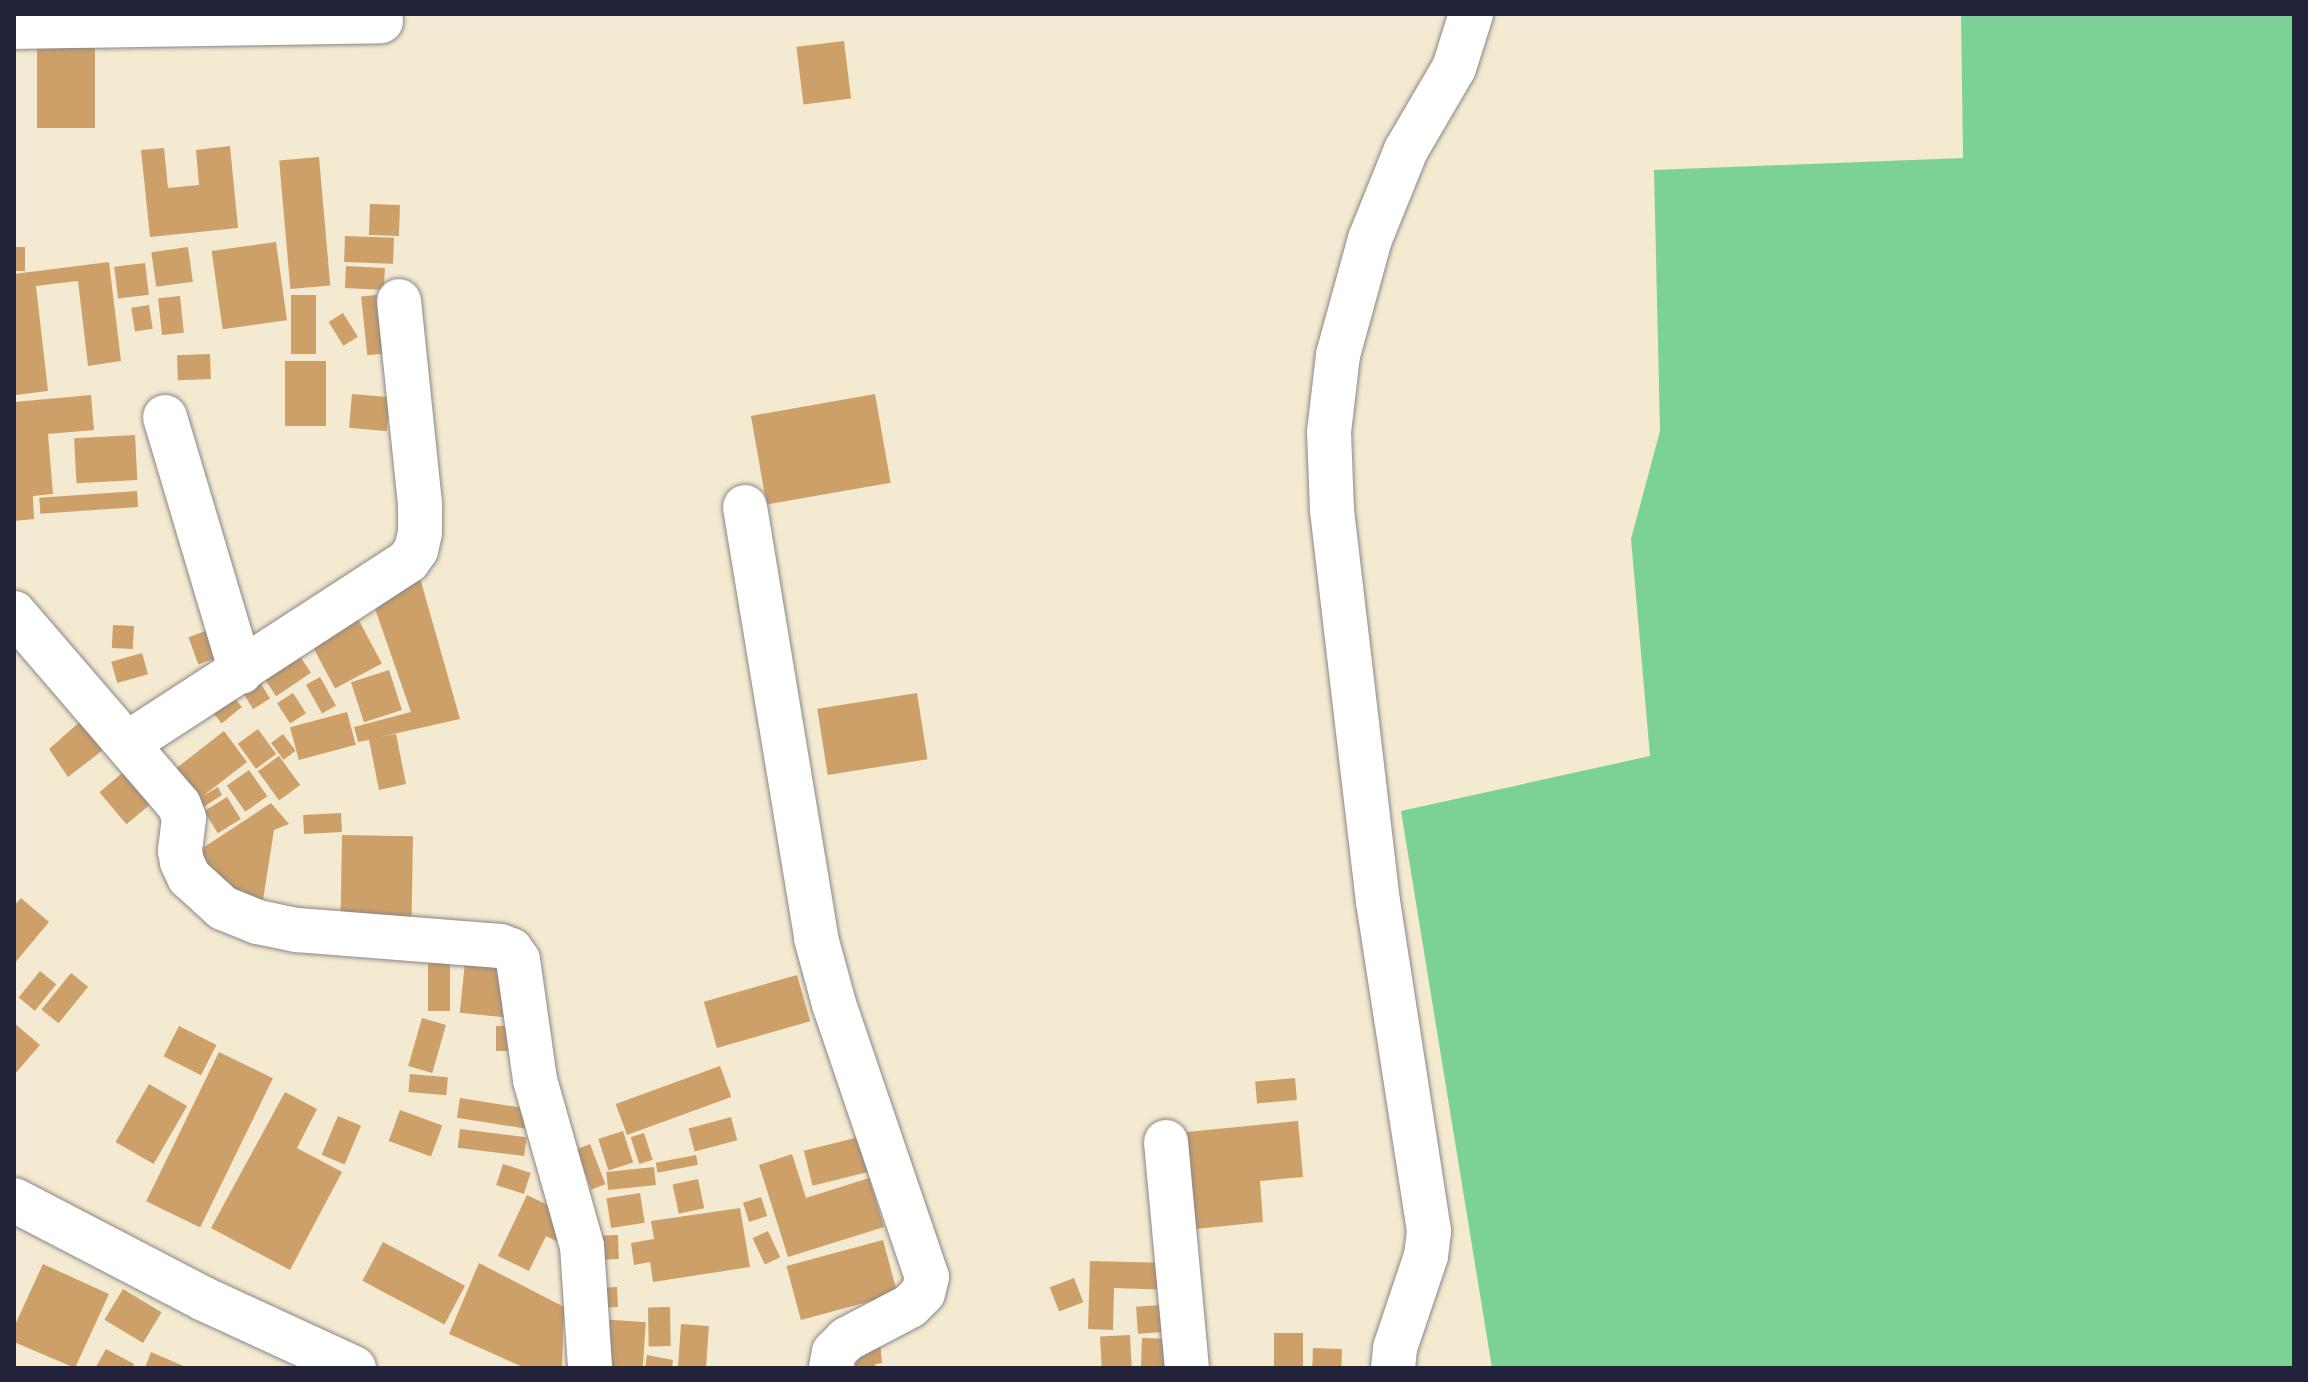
<!DOCTYPE html>
<html>
<head>
<meta charset="utf-8">
<style>
	body { margin:0 }
	#map { position:relative; width:2308px; height:1382px; overflow:hidden; background:#f4ead1; font-family:Mynerve,sans-serif }
	div>[style] { position:absolute }
	[style*='--x'] { left:calc(var(--x)*1px); top:calc(var(--y)*1px); width:calc(var(--w)*1px); rotate:calc(var(--a)*1deg) }
	.green>* { inset:0; background:#7cd296 }
	.building>* { inset:0; background:#cda06a; transform-origin:0 0 }
	.roads { filter:drop-shadow(0 0 2px #8b8686) drop-shadow(0 0 2px #8b8686) }
	.minor>* { height:44px; margin:-22px; padding:0 22px; transform-origin:22px; border-radius:22px; background:#fff }
	.major>* { height:44px; margin:-22px; padding:0 22px; transform-origin:22px; border-radius:22px; background:#fff }
	span { translate:-50% -50%; white-space:nowrap; text-align:center; line-height:1.15; -webkit-text-stroke:6px #fcf5e5; paint-order:stroke }
	.frame { position:absolute; inset:0; border:16px solid #22223b; pointer-events:none }
</style>
</head>
<body>
<div id="map">
	<div class="green">
		<div style="clip-path:polygon(1961px 14px,2294px 14px,2294px 1368px,1492px 1368px,1401px 811px,1650px 756px,1631px 539px,1660px 431px,1654px 170px,1963px 158px)"></div>
	</div>
	<div class="building">
		<div style="left:844px;top:41px;width:58px;height:48px;rotate:83deg"></div>
		<div style="left:37px;top:48px;width:58px;height:80px"></div>
		<div style="clip-path:polygon(230px 146px,238px 228px,150px 237px,141px 150px,164px 148px,168px 188px,199px 185px,196px 150px)"></div>
		<div style="left:319px;top:157px;width:129px;height:40px;rotate:85deg"></div>
		<div style="left:370px;top:204px;width:30px;height:31px;rotate:2deg"></div>
		<div style="left:345px;top:236px;width:49px;height:26px;rotate:2deg"></div>
		<div style="left:276px;top:242px;width:79px;height:65px;rotate:82deg"></div>
		<div style="left:14px;top:247px;width:11px;height:24px"></div>
		<div style="left:188px;top:247px;width:35px;height:37px;rotate:82deg"></div>
		<div style="clip-path:polygon(109px 262px,121px 361px,88px 366px,78px 281px,36px 286px,48px 391px,16px 395px,14px 274px)"></div>
		<div style="left:145px;top:263px;width:32px;height:31px;rotate:83deg"></div>
		<div style="left:346px;top:266px;width:39px;height:22px;rotate:3deg"></div>
		<div style="left:386px;top:294px;width:59px;height:25px;rotate:84deg"></div>
		<div style="left:291px;top:295px;width:25px;height:59px"></div>
		<div style="left:180px;top:296px;width:37px;height:22px;rotate:84deg"></div>
		<div style="left:149px;top:305px;width:24px;height:18px;rotate:81deg"></div>
		<div style="left:343px;top:313px;width:28px;height:17px;rotate:58deg"></div>
		<div style="left:210px;top:354px;width:25px;height:33px;rotate:88deg"></div>
		<div style="left:285px;top:361px;width:41px;height:65px"></div>
		<div style="left:352px;top:394px;width:38px;height:34px;rotate:5deg"></div>
		<div style="left:875px;top:394px;width:90px;height:126px;rotate:80deg"></div>
		<div style="clip-path:polygon(91px 395px,94px 430px,48px 434px,53px 494px,33px 496px,34px 519px,14px 521px,14px 402px)"></div>
		<div style="left:135px;top:435px;width:45px;height:61px;rotate:87deg"></div>
		<div style="left:137px;top:491px;width:16px;height:98px;rotate:86deg"></div>
		<div style="clip-path:polygon(418px 571px,460px 719px,380px 737px,396px 734px,406px 784px,379px 790px,369px 740px,358px 742px,354px 727px,411px 712px,373px 603px)"></div>
		<div style="left:356px;top:615px;width:55px;height:53px;rotate:62deg"></div>
		<div style="left:113px;top:625px;width:21px;height:23px;rotate:3deg"></div>
		<div style="left:211px;top:629px;width:29px;height:24px;rotate:70deg"></div>
		<div style="left:297px;top:652px;width:25px;height:42px;rotate:56deg"></div>
		<div style="left:142px;top:653px;width:22px;height:32px;rotate:74deg"></div>
		<div style="left:251px;top:668px;width:36px;height:20px;rotate:58deg"></div>
		<div style="left:389px;top:670px;width:42px;height:40px;rotate:72deg"></div>
		<div style="left:320px;top:677px;width:33px;height:16px;rotate:61deg"></div>
		<div style="left:228px;top:690px;width:22px;height:26px;rotate:51deg"></div>
		<div style="left:293px;top:693px;width:24px;height:19px;rotate:57deg"></div>
		<div style="left:917px;top:693px;width:67px;height:101px;rotate:81deg"></div>
		<div style="clip-path:polygon(92px 711px,112px 743px,68px 777px,49px 749px)"></div>
		<div style="left:347px;top:712px;width:34px;height:59px;rotate:75deg"></div>
		<div style="left:258px;top:729px;width:31px;height:25px;rotate:54deg"></div>
		<div style="clip-path:polygon(224px 731px,247px 762px,203px 796px,218px 787px,222px 795px,202px 808px,174px 770px)"></div>
		<div style="left:283px;top:734px;width:21px;height:15px;rotate:53deg"></div>
		<div style="left:279px;top:756px;width:36px;height:26px;rotate:54deg"></div>
		<div style="left:127px;top:769px;width:42px;height:36px;rotate:50deg"></div>
		<div style="left:249px;top:770px;width:32px;height:27px;rotate:55deg"></div>
		<div style="left:227px;top:797px;width:26px;height:27px;rotate:58deg"></div>
		<div style="clip-path:polygon(271px 803px,289px 824px,274px 830px,261px 913px,189px 857px)"></div>
		<div style="left:341px;top:813px;width:19px;height:38px;rotate:87deg"></div>
		<div style="left:342px;top:835px;width:71px;height:80px;rotate:1deg"></div>
		<div style="clip-path:polygon(21px 898px,49px 922px,14px 964px,14px 906px)"></div>
		<div style="left:428px;top:944px;width:22px;height:67px"></div>
		<div style="left:466px;top:953px;width:47px;height:60px;rotate:6deg"></div>
		<div style="left:40px;top:971px;width:21px;height:34px;rotate:39deg"></div>
		<div style="left:71px;top:973px;width:22px;height:47px;rotate:39deg"></div>
		<div style="left:797px;top:975px;width:48px;height:97px;rotate:74deg"></div>
		<div style="left:422px;top:1018px;width:25px;height:50px;rotate:16deg"></div>
		<div style="clip-path:polygon(14px 1023px,40px 1045px,14px 1075px)"></div>
		<div style="left:179px;top:1026px;width:42px;height:34px;rotate:27deg"></div>
		<div style="left:496px;top:1026px;width:19px;height:25px"></div>
		<div style="left:219px;top:1052px;width:60px;height:166px;rotate:26deg"></div>
		<div style="left:720px;top:1066px;width:33px;height:111px;rotate:70deg"></div>
		<div style="left:410px;top:1074px;width:38px;height:18px;rotate:5deg"></div>
		<div style="left:1295px;top:1078px;width:22px;height:40px;rotate:85deg"></div>
		<div style="left:149px;top:1084px;width:44px;height:67px;rotate:30deg"></div>
		<div style="clip-path:polygon(285px 1092px,317px 1109px,297px 1148px,342px 1172px,290px 1270px,211px 1228px)"></div>
		<div style="left:460px;top:1098px;width:78px;height:20px;rotate:9deg"></div>
		<div style="left:400px;top:1110px;width:45px;height:33px;rotate:20deg"></div>
		<div style="left:338px;top:1116px;width:25px;height:42px;rotate:23deg"></div>
		<div style="left:731px;top:1117px;width:24px;height:44px;rotate:75deg"></div>
		<div style="clip-path:polygon(1298px 1121px,1303px 1177px,1260px 1181px,1263px 1222px,1196px 1229px,1187px 1132px)"></div>
		<div style="left:460px;top:1129px;width:67px;height:19px;rotate:7deg"></div>
		<div style="left:623px;top:1131px;width:33px;height:26px;rotate:72deg"></div>
		<div style="left:644px;top:1133px;width:28px;height:14px;rotate:72deg"></div>
		<div style="left:863px;top:1136px;width:36px;height:61px;rotate:76deg"></div>
		<div style="left:590px;top:1144px;width:43px;height:15px;rotate:69deg"></div>
		<div style="clip-path:polygon(792px 1154px,806px 1198px,869px 1178px,884px 1227px,788px 1257px,759px 1165px)"></div>
		<div style="left:696px;top:1155px;width:10px;height:41px;rotate:79deg"></div>
		<div style="left:503px;top:1164px;width:29px;height:22px;rotate:18deg"></div>
		<div style="left:654px;top:1167px;width:18px;height:48px;rotate:84deg"></div>
		<div style="left:698px;top:1179px;width:30px;height:26px;rotate:78deg"></div>
		<div style="left:640px;top:1193px;width:30px;height:34px;rotate:81deg"></div>
		<div style="clip-path:polygon(527px 1195px,558px 1210px,562px 1244px,546px 1236px,529px 1271px,498px 1256px)"></div>
		<div style="left:761px;top:1197px;width:20px;height:19px;rotate:72deg"></div>
		<div style="clip-path:polygon(740px 1208px,750px 1267px,653px 1282px,650px 1262px,634px 1265px,631px 1243px,654px 1239px,651px 1221px)"></div>
		<div style="left:768px;top:1231px;width:29px;height:17px;rotate:65deg"></div>
		<div style="left:618px;top:1235px;width:24px;height:22px;rotate:88deg"></div>
		<div style="left:883px;top:1240px;width:56px;height:100px;rotate:75deg"></div>
		<div style="left:383px;top:1242px;width:93px;height:44px;rotate:28deg"></div>
		<div style="clip-path:polygon(1090px 1261px,1172px 1263px,1171px 1290px,1114px 1288px,1113px 1330px,1088px 1329px)"></div>
		<div style="clip-path:polygon(479px 1263px,564px 1307px,562px 1368px,525px 1368px,449px 1334px)"></div>
		<div style="clip-path:polygon(43px 1264px,109px 1294px,75px 1368px,14px 1342px,14px 1327px)"></div>
		<div style="left:1074px;top:1278px;width:26px;height:26px;rotate:69deg"></div>
		<div style="left:617px;top:1287px;width:20px;height:22px;rotate:87deg"></div>
		<div style="left:123px;top:1289px;width:45px;height:36px;rotate:31deg"></div>
		<div style="left:1175px;top:1304px;width:27px;height:39px;rotate:86deg"></div>
		<div style="left:670px;top:1307px;width:39px;height:22px;rotate:89deg"></div>
		<div style="left:599px;top:1319px;width:47px;height:49px;rotate:4deg"></div>
		<div style="left:681px;top:1324px;width:28px;height:44px;rotate:4deg"></div>
		<div style="left:1274px;top:1333px;width:29px;height:35px"></div>
		<div style="left:1130px;top:1335px;width:33px;height:30px;rotate:87deg"></div>
		<div style="left:1142px;top:1338px;width:38px;height:30px;rotate:2deg"></div>
		<div style="clip-path:polygon(880px 1342px,882px 1363px,875px 1364px,876px 1368px,856px 1368px,853px 1347px)"></div>
		<div style="left:1313px;top:1348px;width:29px;height:20px;rotate:2deg"></div>
		<div style="clip-path:polygon(106px 1349px,134px 1364px,132px 1368px,96px 1367px)"></div>
		<div style="clip-path:polygon(151px 1352px,188px 1368px,145px 1368px)"></div>
		<div style="clip-path:polygon(647px 1355px,673px 1360px,672px 1368px,645px 1368px)"></div>
	</div>
	<div class="roads">
		<div class="minor">
			<div style="--x:14;--y:27;--w:367;--a:-0.9"></div>
			<div style="--x:165;--y:417;--w:266;--a:73.4"></div>
			<div style="--x:745;--y:507;--w:437;--a:80.6"></div>
			<div style="--x:816;--y:938;--w:68;--a:74.7"></div>
			<div style="--x:834;--y:1004;--w:288;--a:71.2"></div>
			<div style="--x:927;--y:1277;--w:16;--a:104"></div>
			<div style="--x:923;--y:1293;--w:18;--a:135"></div>
			<div style="--x:910;--y:1306;--w:71;--a:152.4"></div>
			<div style="--x:847;--y:1339;--w:18;--a:135"></div>
			<div style="--x:834;--y:1352;--w:16;--a:101"></div>
			<div style="--x:14;--y:613;--w:253;--a:49.3"></div>
			<div style="--x:179;--y:805;--w:14;--a:69"></div>
			<div style="--x:184;--y:818;--w:33;--a:97"></div>
			<div style="--x:180;--y:851;--w:11;--a:80"></div>
			<div style="--x:182;--y:862;--w:17;--a:65"></div>
			<div style="--x:189;--y:877;--w:46;--a:42.4"></div>
			<div style="--x:223;--y:908;--w:38;--a:22"></div>
			<div style="--x:258;--y:922;--w:40;--a:12"></div>
			<div style="--x:297;--y:930;--w:204;--a:4.5"></div>
			<div style="--x:500;--y:946;--w:12;--a:20"></div>
			<div style="--x:511;--y:950;--w:12;--a:55"></div>
			<div style="--x:518;--y:960;--w:121;--a:81.9"></div>
			<div style="--x:535;--y:1080;--w:173;--a:74.2"></div>
			<div style="--x:582;--y:1246;--w:122;--a:86.2"></div>
			<div style="--x:128;--y:743;--w:334;--a:-33"></div>
			<div style="--x:408;--y:561;--w:14;--a:-54"></div>
			<div style="--x:416;--y:550;--w:18;--a:-77"></div>
			<div style="--x:420;--y:532;--w:28;--a:-90"></div>
			<div style="--x:420;--y:504;--w:204;--a:-95.9"></div>
			<div style="--x:1166;--y:1142;--w:227;--a:84.7"></div>
			<div style="--x:1393;--y:1368;--w:20;--a:-84"></div>
			<div style="--x:1395;--y:1348;--w:97;--a:-71.4"></div>
			<div style="--x:1426;--y:1256;--w:25;--a:-83"></div>
			<div style="--x:1429;--y:1231;--w:333;--a:-98.8"></div>
			<div style="--x:1378;--y:902;--w:395;--a:-96.7"></div>
			<div style="--x:1332;--y:510;--w:78;--a:-92.2"></div>
			<div style="--x:1329;--y:432;--w:78;--a:-83.3"></div>
			<div style="--x:1338;--y:355;--w:120;--a:-74.6"></div>
			<div style="--x:1370;--y:239;--w:96;--a:-68"></div>
			<div style="--x:1406;--y:150;--w:95;--a:-59.7"></div>
			<div style="--x:1454;--y:68;--w:57;--a:-72.5"></div>
		</div>
		<div class="major">
			<div style="--x:14;--y:1200;--w:214;--a:27.5"></div>
			<div style="--x:204;--y:1299;--w:165;--a:24.7"></div>
		</div>
	</div>
	<div class="frame"></div>
</div>
</body>
</html>
